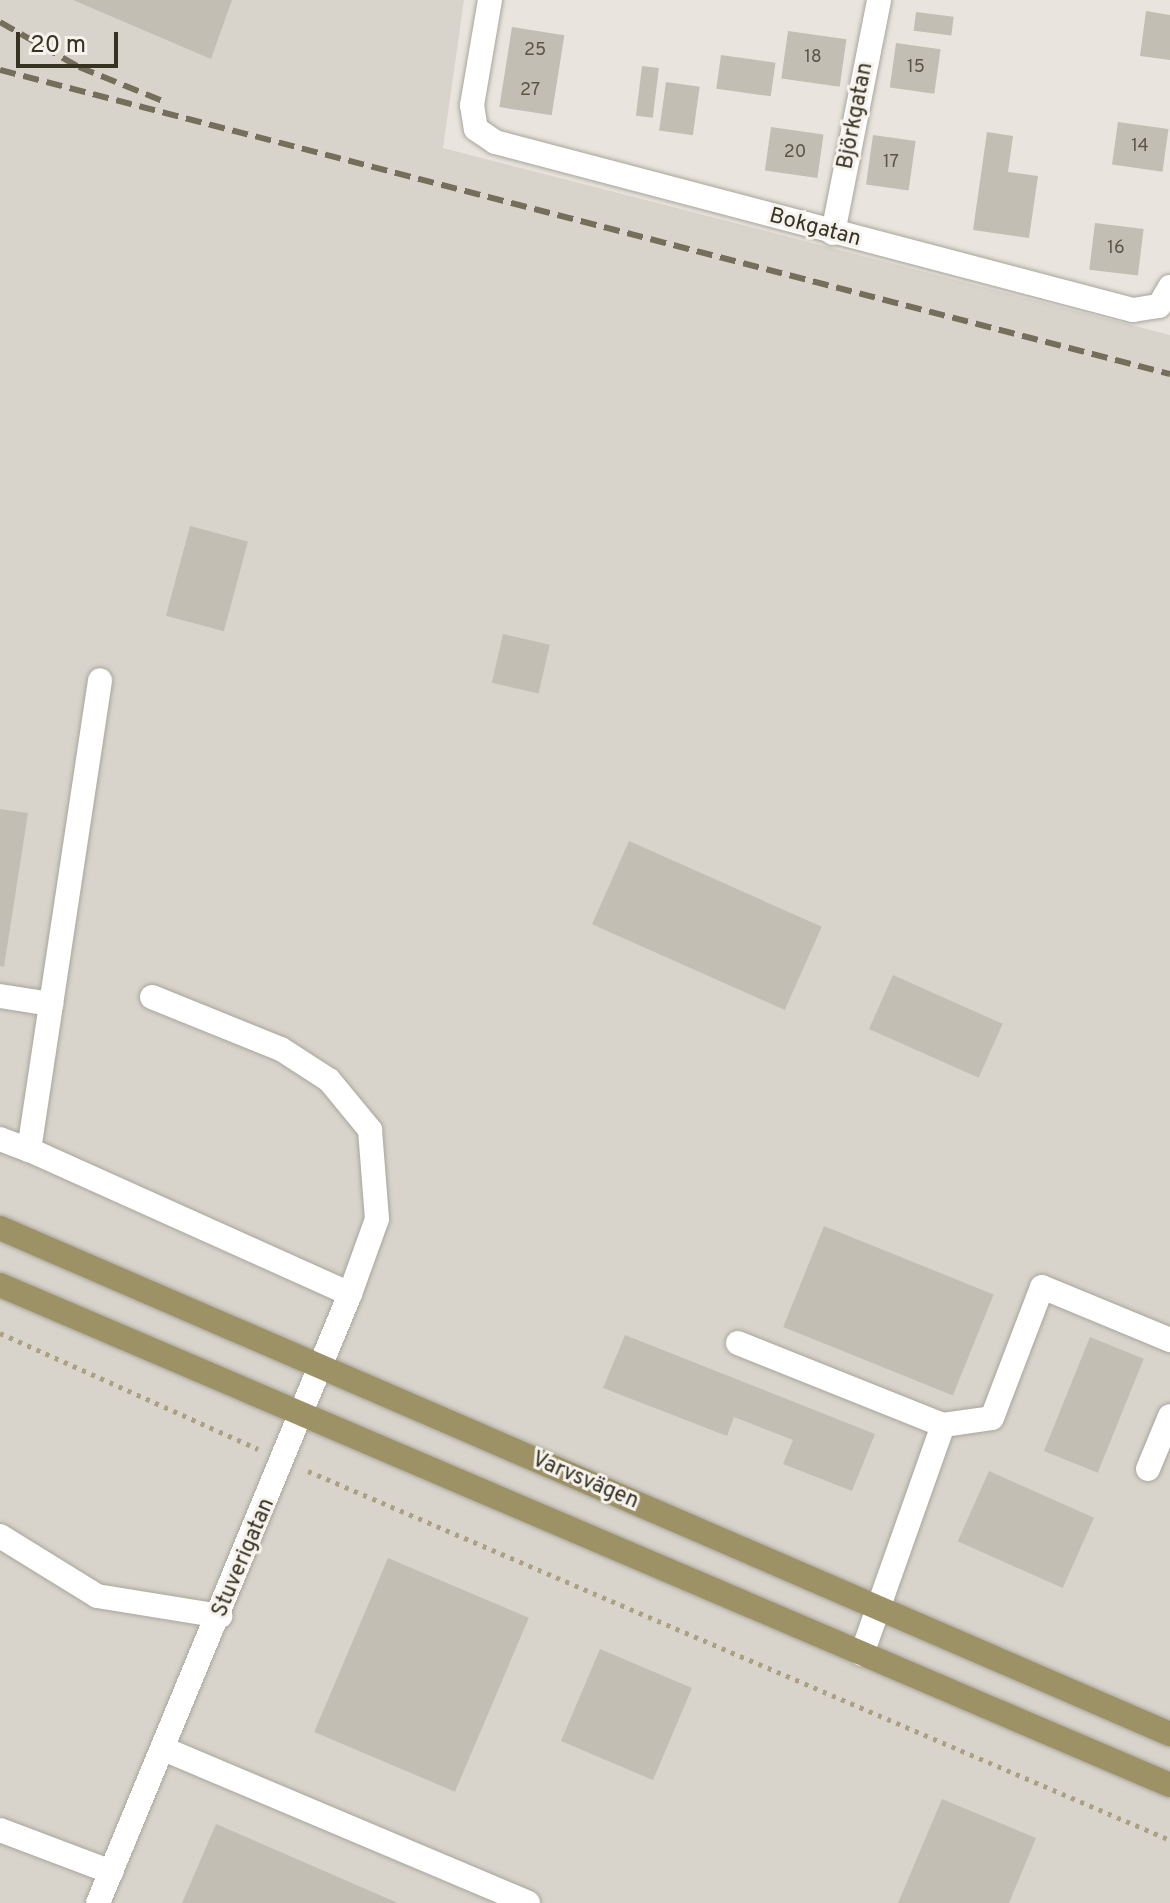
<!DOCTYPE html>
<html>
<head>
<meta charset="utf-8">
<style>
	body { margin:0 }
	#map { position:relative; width:1170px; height:1903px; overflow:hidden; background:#e9e5de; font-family:Overpass,sans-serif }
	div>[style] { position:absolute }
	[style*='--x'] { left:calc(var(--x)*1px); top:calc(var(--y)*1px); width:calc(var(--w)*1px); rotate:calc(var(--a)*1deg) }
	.built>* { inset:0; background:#d8d4cc }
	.building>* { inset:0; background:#c3beb4; transform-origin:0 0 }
	.path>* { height:5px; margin-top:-2.5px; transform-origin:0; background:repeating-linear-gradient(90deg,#aba180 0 4px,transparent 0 10px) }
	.roads { filter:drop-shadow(0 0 2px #a9a59a) drop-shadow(0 0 2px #a9a59a) }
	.minor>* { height:24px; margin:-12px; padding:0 12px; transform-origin:12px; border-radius:12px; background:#fff }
	.major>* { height:24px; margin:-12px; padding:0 12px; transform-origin:12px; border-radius:12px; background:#9c9265 }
	.rail>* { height:6px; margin-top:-3px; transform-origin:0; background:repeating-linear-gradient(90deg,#736f5b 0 16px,transparent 0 24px) }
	span { translate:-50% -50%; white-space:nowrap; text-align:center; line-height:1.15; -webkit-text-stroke:6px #f6f2ee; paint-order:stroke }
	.number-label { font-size:18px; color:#5a5646 }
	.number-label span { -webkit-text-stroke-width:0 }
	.street-label { font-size:22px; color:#373321 }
	.scale { position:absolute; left:16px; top:32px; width:102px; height:36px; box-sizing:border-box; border:4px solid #373321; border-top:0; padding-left:10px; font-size:24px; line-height:28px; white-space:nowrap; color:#373321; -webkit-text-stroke:6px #f6f2ee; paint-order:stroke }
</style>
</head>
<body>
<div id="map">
	<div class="built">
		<div style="clip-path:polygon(0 0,464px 0,443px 148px,1170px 335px,1170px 1903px,0 1903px)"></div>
	</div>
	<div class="building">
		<div style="clip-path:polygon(73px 0,232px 0,211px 59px)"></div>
		<div style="clip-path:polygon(1146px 11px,1170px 15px,1170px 60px,1140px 56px)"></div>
		<div style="left:916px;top:12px;width:38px;height:19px;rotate:7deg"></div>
		<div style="left:512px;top:27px;width:53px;height:81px;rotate:9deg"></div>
		<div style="left:788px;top:31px;width:59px;height:48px;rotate:8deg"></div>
		<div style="left:896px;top:43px;width:45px;height:45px;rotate:8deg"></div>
		<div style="left:721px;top:55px;width:55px;height:34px;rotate:8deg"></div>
		<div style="left:642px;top:66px;width:17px;height:50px;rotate:7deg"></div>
		<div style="left:666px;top:82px;width:34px;height:49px;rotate:8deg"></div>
		<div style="left:1118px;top:122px;width:51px;height:43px;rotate:8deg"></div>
		<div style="left:771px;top:127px;width:53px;height:44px;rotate:8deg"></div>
		<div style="clip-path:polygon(987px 132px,1013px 136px,1008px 172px,1038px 176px,1029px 238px,973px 230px)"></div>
		<div style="left:873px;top:135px;width:43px;height:50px;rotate:8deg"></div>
		<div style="left:1095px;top:223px;width:49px;height:47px;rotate:7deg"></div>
		<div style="left:190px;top:526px;width:60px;height:93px;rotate:15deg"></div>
		<div style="left:503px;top:634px;width:48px;height:50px;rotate:13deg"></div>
		<div style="clip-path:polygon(0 809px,28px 813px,4px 967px,0 966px)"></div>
		<div style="left:629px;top:841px;width:211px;height:91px;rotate:24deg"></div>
		<div style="left:893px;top:975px;width:120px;height:59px;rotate:24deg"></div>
		<div style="left:824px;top:1226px;width:183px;height:109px;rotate:22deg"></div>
		<div style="clip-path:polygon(625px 1335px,875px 1434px,852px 1491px,783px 1464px,793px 1440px,734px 1417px,727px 1436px,603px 1388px)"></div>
		<div style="left:1090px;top:1337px;width:58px;height:123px;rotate:22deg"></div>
		<div style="left:989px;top:1471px;width:115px;height:77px;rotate:24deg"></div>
		<div style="left:388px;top:1558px;width:153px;height:189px;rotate:23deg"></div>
		<div style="left:600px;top:1649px;width:100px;height:100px;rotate:23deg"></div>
		<div style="clip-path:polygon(942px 1799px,1036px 1838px,1009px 1903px,898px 1903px)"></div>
		<div style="clip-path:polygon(216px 1824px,398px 1903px,182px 1903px)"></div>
	</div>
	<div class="path">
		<div style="--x:0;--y:1333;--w:283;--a:24.2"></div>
		<div style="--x:308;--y:1471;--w:938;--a:23.17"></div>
	</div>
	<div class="roads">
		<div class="minor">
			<div style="--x:490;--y:0;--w:107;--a:99.7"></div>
			<div style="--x:472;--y:105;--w:24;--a:81"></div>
			<div style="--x:476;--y:129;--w:23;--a:34"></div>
			<div style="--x:495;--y:142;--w:660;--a:14.75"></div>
			<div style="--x:1133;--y:310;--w:26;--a:-9"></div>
			<div style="--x:1159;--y:306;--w:22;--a:-60"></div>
			<div style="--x:833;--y:233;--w:237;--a:-78.8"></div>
			<div style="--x:0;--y:996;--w:52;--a:8.9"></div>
			<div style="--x:152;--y:997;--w:139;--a:22"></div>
			<div style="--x:281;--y:1049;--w:57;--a:32.9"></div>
			<div style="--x:329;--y:1080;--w:65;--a:50.6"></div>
			<div style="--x:370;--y:1130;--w:89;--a:85.5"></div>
			<div style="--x:377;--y:1219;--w:80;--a:109.8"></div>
			<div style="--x:0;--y:1139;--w:31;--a:21"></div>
			<div style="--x:738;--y:1343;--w:221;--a:21.8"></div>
			<div style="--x:943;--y:1425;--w:243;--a:109.5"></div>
			<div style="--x:943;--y:1425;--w:49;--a:-8.1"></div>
			<div style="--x:992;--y:1418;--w:140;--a:-69.1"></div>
			<div style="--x:1042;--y:1287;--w:139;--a:22.5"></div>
			<div style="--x:1148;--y:1469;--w:57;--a:-67.5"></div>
			<div style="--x:0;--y:1536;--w:114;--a:31.7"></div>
			<div style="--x:97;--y:1596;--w:125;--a:9.2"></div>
			<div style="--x:164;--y:1749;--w:395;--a:22.9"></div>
			<div style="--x:0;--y:1830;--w:119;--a:20.7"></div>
			<div style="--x:98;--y:1903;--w:659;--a:-67.52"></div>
			<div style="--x:350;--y:1294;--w:352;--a:-155.8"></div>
			<div style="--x:29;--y:1150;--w:475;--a:-81.4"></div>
		</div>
		<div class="major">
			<div style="--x:0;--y:1228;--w:1275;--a:23.39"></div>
			<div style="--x:0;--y:1285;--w:1272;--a:23.14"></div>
		</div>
	</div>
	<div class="rail">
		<div style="--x:0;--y:22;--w:91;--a:29.7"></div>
		<div style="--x:79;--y:67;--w:93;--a:22.1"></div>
		<div style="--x:0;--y:70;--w:1209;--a:14.57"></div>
	</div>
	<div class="number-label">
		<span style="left:535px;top:51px">25</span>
		<span style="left:813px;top:58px">18</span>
		<span style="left:916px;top:68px">15</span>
		<span style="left:530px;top:91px">27</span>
		<span style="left:1140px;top:147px">14</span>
		<span style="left:795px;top:153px">20</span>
		<span style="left:891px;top:163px">17</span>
		<span style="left:1116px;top:249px">16</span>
	</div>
	<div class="street-label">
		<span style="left:856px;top:116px;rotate:-79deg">Björkgatan</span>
		<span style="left:815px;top:228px;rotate:15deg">Bokgatan</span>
		<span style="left:585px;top:1481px;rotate:23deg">Varvsvägen</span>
		<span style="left:244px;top:1558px;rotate:-67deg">Stuverigatan</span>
	</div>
	<div class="scale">20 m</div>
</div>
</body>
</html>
